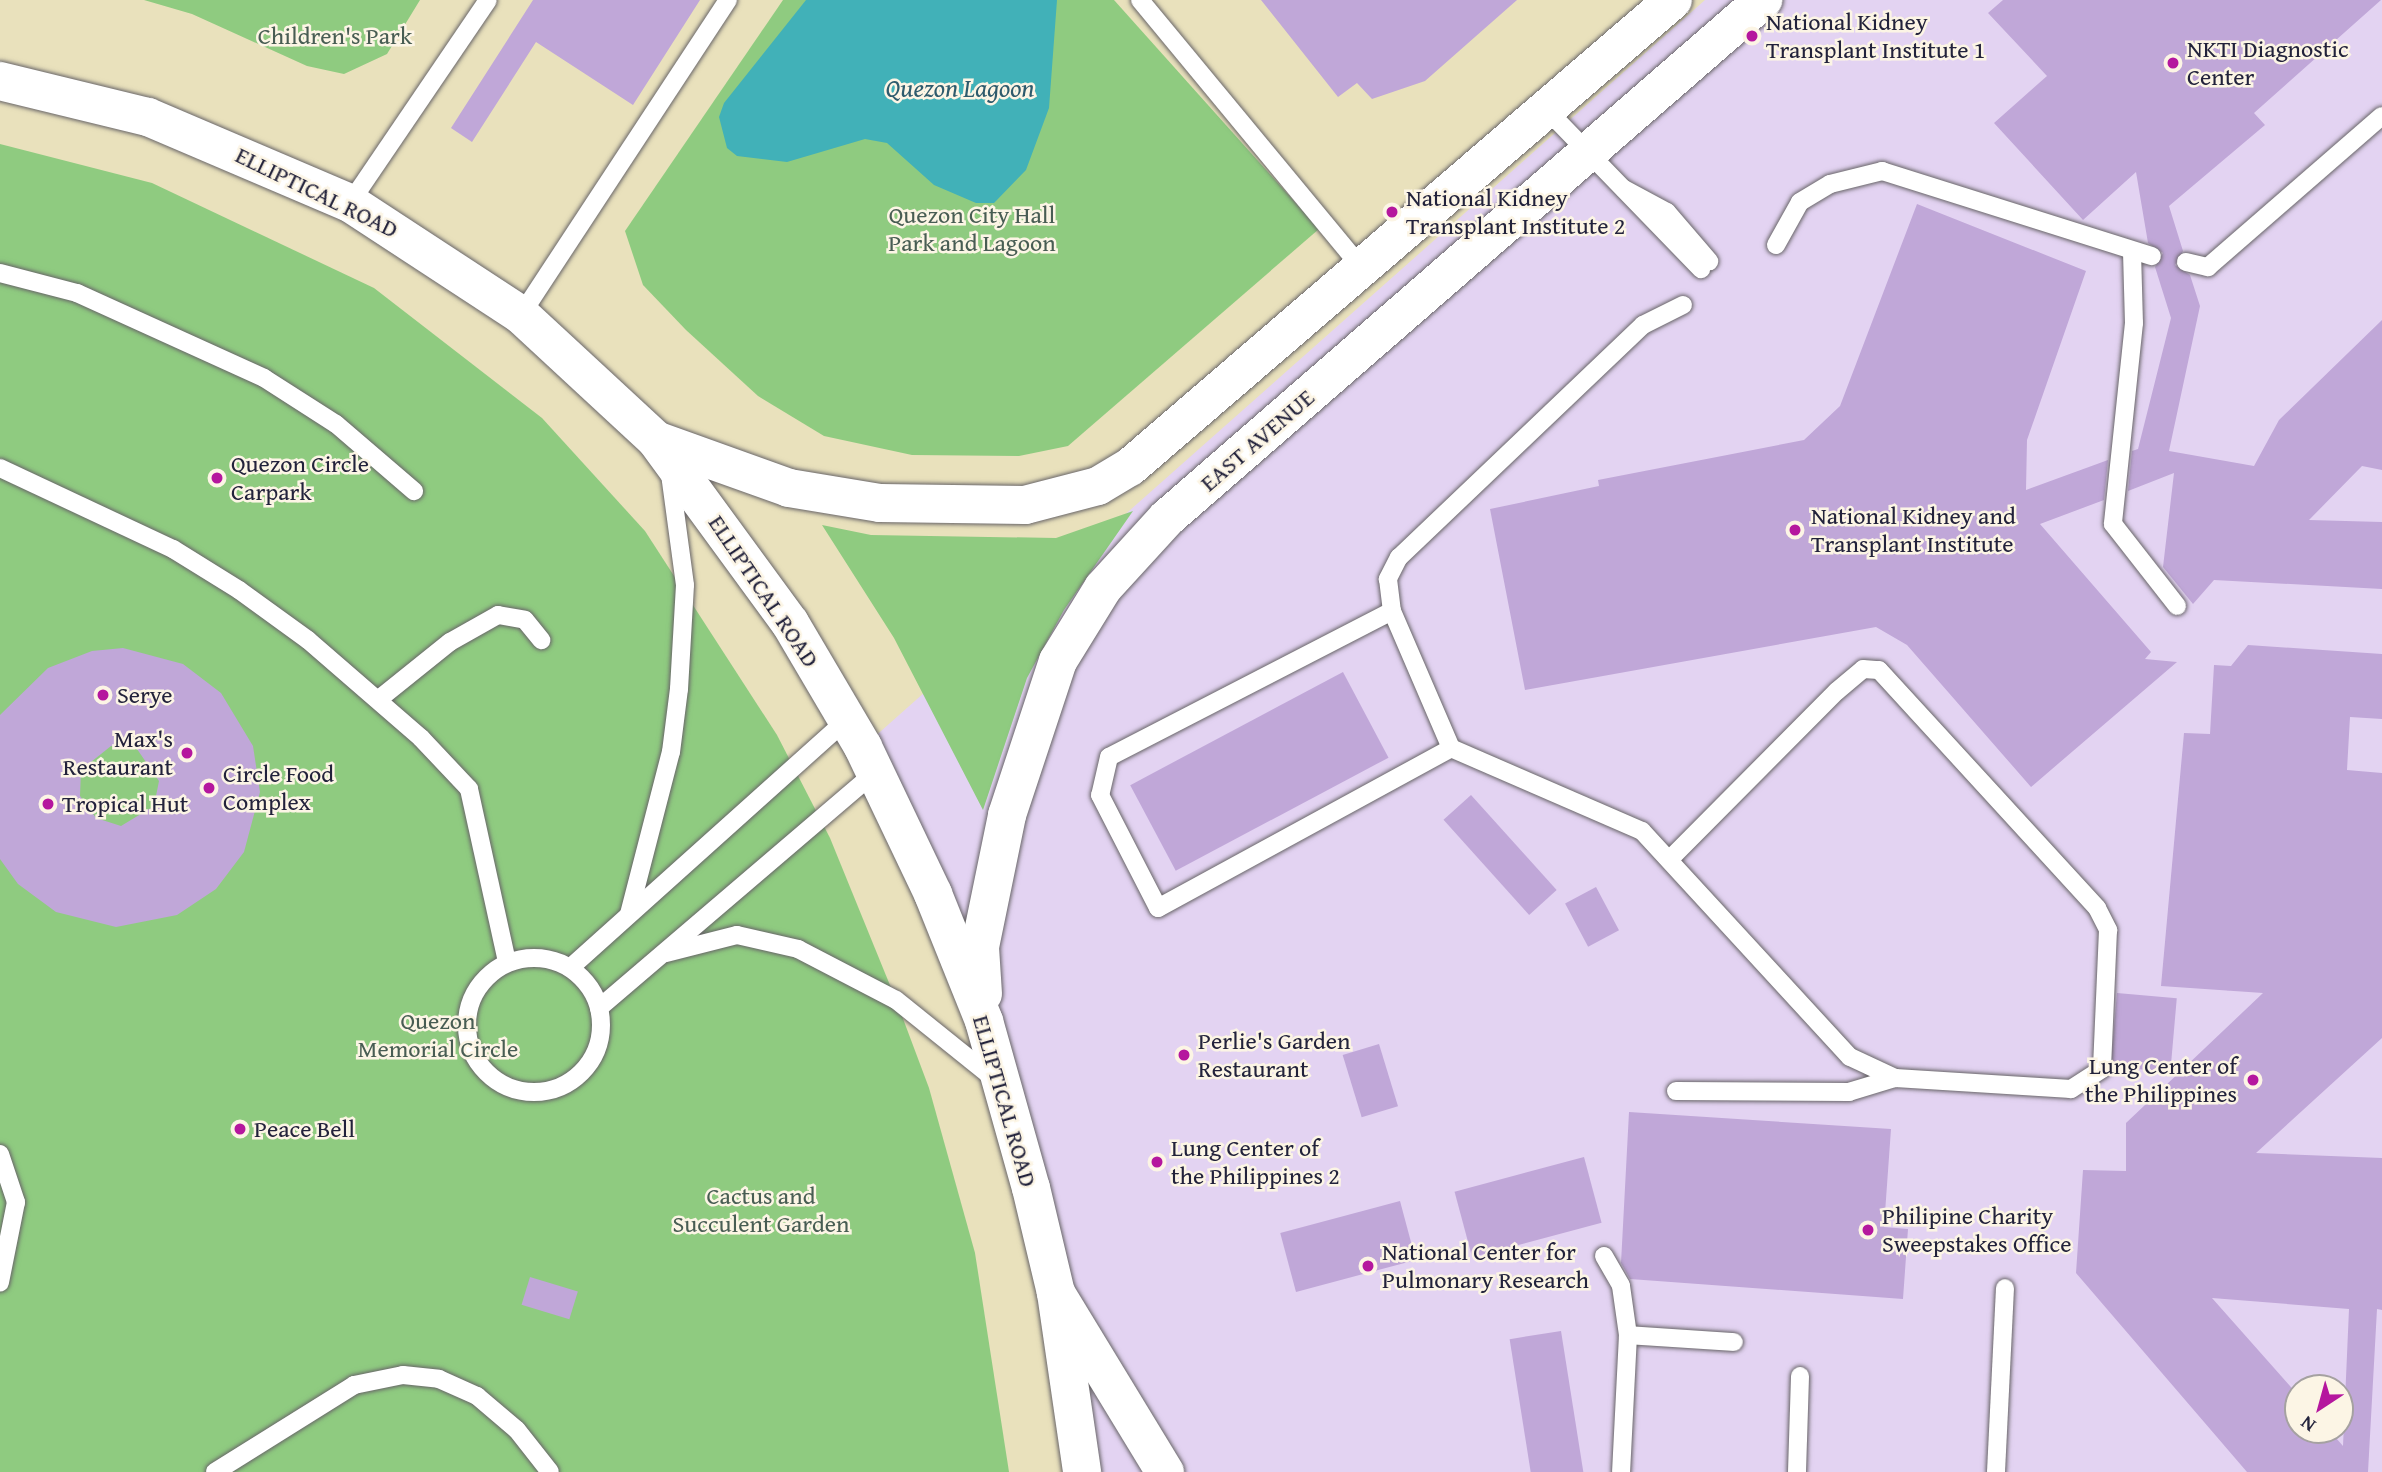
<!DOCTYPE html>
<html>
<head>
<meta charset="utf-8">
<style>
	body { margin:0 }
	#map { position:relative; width:2382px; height:1472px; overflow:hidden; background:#e9e1bc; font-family:"Gentium Book Plus",serif }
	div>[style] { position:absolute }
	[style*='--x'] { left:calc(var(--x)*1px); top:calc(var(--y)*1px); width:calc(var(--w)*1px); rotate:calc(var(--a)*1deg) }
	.built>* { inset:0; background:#e3d3f2 }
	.green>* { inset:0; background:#8fcb80 }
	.water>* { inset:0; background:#41b1b8 }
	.building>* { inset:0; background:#c0a7d8; transform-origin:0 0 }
	.roads { filter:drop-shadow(0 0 2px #686568) drop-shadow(0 0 2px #686568) }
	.service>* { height:18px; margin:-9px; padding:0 9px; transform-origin:9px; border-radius:9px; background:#fff }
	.service>.ring { margin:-9px; padding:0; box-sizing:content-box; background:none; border:18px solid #fff; border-radius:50% }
	.tertiary>* { height:38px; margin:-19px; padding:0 19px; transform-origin:19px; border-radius:19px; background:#fff }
	.primary>* { height:38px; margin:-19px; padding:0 19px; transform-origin:19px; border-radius:19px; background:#fff }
	.dots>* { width:19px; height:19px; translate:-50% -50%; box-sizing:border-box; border:4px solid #fcf5e5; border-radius:50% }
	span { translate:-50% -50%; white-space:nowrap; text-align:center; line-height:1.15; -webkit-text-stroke:5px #fcf5e5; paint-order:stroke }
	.poi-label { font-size:24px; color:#22223b }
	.left { translate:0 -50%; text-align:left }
	.right { translate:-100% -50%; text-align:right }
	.park-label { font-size:24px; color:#485d53 }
	.street-label { font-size:24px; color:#22223b }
	.water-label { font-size:26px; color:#2e5b6d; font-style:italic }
	.north { position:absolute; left:2284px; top:1374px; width:70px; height:70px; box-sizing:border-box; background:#fcf5e5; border:2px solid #a5a1a1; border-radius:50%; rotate:216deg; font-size:19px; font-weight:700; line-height:28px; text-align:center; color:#22223b }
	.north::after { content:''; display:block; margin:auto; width:24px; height:32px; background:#b5179e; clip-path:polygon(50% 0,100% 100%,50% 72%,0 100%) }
</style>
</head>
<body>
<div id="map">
	<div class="built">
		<div style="clip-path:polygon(evenodd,1705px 0,2382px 0,2382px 1472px,1082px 1472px,1031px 1188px,863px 747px,1705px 0,2298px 1388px,2340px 1388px,2340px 1430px,2298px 1430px,2298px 1388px)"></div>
	</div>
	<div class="green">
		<div style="clip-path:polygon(144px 0,420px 0,387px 54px,344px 74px,307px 66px,192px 14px)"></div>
		<div style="clip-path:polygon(783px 0,1114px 0,1319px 229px,1068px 446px,1019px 456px,912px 455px,824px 436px,758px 396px,686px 330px,643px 285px,625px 231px)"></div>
		<div style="clip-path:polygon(0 144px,152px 183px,374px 288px,542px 418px,645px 531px,777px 735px,830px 838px,896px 1000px,929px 1088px,975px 1253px,1009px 1472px,0 1472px)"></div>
		<div style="clip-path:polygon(1133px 511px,1064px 610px,1027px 678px,983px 810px,894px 638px,822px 525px,871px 535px,1056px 538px)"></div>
	</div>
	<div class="water">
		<div style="clip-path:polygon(806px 0,1057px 0,1049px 108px,1026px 170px,994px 203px,976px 203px,934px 185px,887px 143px,865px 139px,787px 162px,737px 156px,727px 148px,719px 117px,724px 103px)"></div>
	</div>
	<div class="building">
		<div style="clip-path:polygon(533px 0,700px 0,633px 105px,536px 42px,472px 142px,451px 128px)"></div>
		<div style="clip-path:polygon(1261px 0,1517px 0,1425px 81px,1372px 99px,1357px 83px,1338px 97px)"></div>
		<div style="clip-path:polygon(2003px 0,2381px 0,2254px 113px,2265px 125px,2169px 206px,2183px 251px,2175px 265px,2190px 275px,2200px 306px,2169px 451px,2254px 466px,2279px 420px,2382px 320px,2382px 470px,2362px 466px,2309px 520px,2382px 522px,2382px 589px,2214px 580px,2193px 604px,2163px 567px,2174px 473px,2128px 491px,2132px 451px,2138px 449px,2171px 318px,2155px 267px,2163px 253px,2148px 243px,2136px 172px,2083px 220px,1994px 123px,2047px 76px,1988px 13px)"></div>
		<div style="clip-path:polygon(1917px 204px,2086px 271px,2027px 440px,2026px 490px,2108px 460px,2104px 500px,2040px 524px,2151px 652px,2145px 659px,2177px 662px,2031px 787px,1907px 645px,1876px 627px,1525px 690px,1490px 509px,1599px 486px,1598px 480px,1804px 440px,1840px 406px)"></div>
		<div style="clip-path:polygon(evenodd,2248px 645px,2382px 654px,2382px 719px,2350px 717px,2347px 770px,2382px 773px,2382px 1038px,2256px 1153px,2382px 1158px,2382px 1310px,2377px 1309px,2368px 1472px,2247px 1472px,2076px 1273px,2083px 1170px,2126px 1171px,2126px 1123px,2263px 993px,2161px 986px,2184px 733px,2210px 734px,2214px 665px,2231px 666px,2248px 645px,2212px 1298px,2349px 1309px,2343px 1446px,2329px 1430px,2298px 1430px,2298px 1395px,2212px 1298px)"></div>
		<div style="clip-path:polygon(evenodd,123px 648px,183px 664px,221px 693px,253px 746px,260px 792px,244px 852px,216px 889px,177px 915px,116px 927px,56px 912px,18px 884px,0 859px,0 715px,48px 668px,92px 651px,123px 648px,111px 746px,137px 749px,159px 781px,154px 806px,121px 826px,96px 818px,80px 796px,81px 770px,111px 746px)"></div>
		<div style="left:1343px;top:672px;width:97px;height:241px;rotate:62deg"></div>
		<div style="left:1471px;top:795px;width:128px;height:37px;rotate:48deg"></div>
		<div style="left:1596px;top:887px;width:49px;height:35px;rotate:62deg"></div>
		<div style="left:2117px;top:993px;width:60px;height:74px;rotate:5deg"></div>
		<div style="left:1379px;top:1044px;width:65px;height:38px;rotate:73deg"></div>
		<div style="clip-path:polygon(1629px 1112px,1891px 1129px,1884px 1227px,1908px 1229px,1903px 1299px,1630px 1279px,1621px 1263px)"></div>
		<div style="left:1584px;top:1157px;width:68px;height:134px;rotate:75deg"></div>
		<div style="left:1400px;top:1201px;width:61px;height:124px;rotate:75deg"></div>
		<div style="left:530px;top:1277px;width:50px;height:29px;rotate:17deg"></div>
		<div style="left:1561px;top:1331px;width:143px;height:52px;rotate:81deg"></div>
	</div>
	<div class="roads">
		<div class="service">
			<div style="--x:1140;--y:0;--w:347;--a:50.4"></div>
			<div style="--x:1546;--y:109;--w:223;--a:45.9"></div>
			<div style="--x:1624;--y:189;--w:49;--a:28.1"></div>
			<div style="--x:1667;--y:212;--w:65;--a:49.4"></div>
			<div style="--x:350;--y:203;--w:245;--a:-55.8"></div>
			<div style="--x:1776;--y:245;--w:49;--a:-60.8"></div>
			<div style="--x:1800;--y:202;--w:35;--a:-31"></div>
			<div style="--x:1830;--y:184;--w:54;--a:-14"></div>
			<div style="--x:1882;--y:171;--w:283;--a:17.5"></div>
			<div style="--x:2132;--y:252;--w:71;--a:88.4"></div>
			<div style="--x:2134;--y:323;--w:202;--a:96"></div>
			<div style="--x:2113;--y:524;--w:104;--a:52"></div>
			<div style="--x:2186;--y:262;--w:23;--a:13"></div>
			<div style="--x:2208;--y:267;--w:230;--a:-41"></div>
			<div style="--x:0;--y:273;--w:80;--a:14.6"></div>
			<div style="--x:77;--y:293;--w:205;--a:24.4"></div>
			<div style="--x:264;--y:378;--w:85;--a:32.6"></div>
			<div style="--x:336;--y:424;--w:103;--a:40.7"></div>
			<div style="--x:1683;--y:305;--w:45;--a:153.4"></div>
			<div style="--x:1643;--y:325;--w:337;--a:136.4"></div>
			<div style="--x:1399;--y:557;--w:25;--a:117"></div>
			<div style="--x:1388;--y:579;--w:32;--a:83"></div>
			<div style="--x:1392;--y:611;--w:149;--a:66.7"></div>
			<div style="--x:1451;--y:748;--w:208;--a:23.5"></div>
			<div style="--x:1642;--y:831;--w:307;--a:47.4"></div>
			<div style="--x:1850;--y:1057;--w:50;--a:25"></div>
			<div style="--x:521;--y:315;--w:377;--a:-56.7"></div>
			<div style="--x:0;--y:468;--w:191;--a:25.1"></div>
			<div style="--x:173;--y:549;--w:78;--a:31.8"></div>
			<div style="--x:239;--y:590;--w:85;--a:35.9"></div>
			<div style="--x:308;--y:640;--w:150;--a:40.9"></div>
			<div style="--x:421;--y:738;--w:70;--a:46.7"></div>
			<div style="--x:469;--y:789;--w:177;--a:77.6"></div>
			<div style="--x:1392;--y:611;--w:318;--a:152.7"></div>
			<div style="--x:1109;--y:757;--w:39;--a:103"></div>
			<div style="--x:1100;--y:795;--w:127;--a:62.8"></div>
			<div style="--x:1158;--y:908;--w:334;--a:-28.6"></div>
			<div style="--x:379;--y:699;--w:91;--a:-38.8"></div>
			<div style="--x:450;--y:642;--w:55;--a:-29.4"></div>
			<div style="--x:498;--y:615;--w:27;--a:10"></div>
			<div style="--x:525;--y:620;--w:26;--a:51"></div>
			<div style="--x:1671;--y:858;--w:235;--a:-45.2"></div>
			<div style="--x:1837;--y:691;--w:34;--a:-40"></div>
			<div style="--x:1863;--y:669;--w:16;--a:4"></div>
			<div style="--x:1879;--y:670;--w:323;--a:47.5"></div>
			<div style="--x:2097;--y:908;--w:25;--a:63"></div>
			<div style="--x:2108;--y:930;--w:139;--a:92.5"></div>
			<div style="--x:2102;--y:1069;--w:37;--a:147"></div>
			<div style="--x:2071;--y:1089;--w:176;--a:-176.4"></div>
			<div style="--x:1895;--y:1078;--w:48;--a:163.1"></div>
			<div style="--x:1849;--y:1092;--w:173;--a:-179.7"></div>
			<div style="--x:629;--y:914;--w:167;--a:-75.5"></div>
			<div style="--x:671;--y:752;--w:64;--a:-82.8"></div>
			<div style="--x:679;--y:689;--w:104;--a:-86.7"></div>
			<div style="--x:685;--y:585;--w:112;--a:-97.7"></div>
			<div style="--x:666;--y:953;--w:73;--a:-14.2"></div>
			<div style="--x:737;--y:935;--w:63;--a:12.9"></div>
			<div style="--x:798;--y:949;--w:110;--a:27.5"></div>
			<div style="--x:896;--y:1000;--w:124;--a:38.8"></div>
			<div class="ring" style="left:467px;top:958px;width:116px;height:116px"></div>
			<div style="--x:570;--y:968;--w:373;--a:-41.9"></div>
			<div style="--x:599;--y:1008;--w:363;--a:-40.5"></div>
			<div style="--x:0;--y:1154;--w:51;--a:71.6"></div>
			<div style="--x:16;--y:1202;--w:82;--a:101.3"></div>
			<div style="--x:1604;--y:1256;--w:34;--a:60"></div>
			<div style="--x:1621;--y:1286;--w:49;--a:81.9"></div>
			<div style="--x:1628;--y:1335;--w:137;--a:92.9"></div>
			<div style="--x:1628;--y:1335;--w:106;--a:3.8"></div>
			<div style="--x:215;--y:1472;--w:164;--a:-32"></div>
			<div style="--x:354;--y:1385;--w:50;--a:-11.5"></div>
			<div style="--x:403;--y:1375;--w:36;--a:6"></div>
			<div style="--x:439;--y:1379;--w:42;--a:24.1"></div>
			<div style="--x:477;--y:1396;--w:52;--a:40.4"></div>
			<div style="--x:517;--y:1430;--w:53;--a:51.8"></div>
			<div style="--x:1797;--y:1472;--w:96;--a:-88.2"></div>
			<div style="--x:1996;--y:1472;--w:184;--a:-87.2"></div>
		</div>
		<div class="tertiary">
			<div style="--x:1056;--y:1293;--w:210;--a:58.7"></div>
		</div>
		<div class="primary">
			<div style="--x:0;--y:81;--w:152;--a:13.7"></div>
			<div style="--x:148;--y:117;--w:220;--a:23.1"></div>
			<div style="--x:350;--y:203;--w:204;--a:33.2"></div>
			<div style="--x:521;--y:315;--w:184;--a:42.8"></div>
			<div style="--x:656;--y:440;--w:227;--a:53.8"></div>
			<div style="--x:790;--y:623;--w:144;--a:59.5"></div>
			<div style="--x:863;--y:747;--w:163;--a:64.5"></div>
			<div style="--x:933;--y:894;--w:137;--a:68.1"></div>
			<div style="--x:984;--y:1021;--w:173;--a:74.3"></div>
			<div style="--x:1031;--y:1188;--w:108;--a:76.6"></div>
			<div style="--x:1056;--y:1293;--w:181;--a:81.7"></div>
			<div style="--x:658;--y:441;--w:139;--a:19.7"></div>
			<div style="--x:789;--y:488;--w:92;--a:9.4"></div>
			<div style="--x:880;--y:503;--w:145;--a:0.8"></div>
			<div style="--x:1025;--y:505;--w:75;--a:-14.6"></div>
			<div style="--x:1098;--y:486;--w:37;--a:-31"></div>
			<div style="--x:1130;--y:467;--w:716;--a:-40.7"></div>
			<div style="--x:983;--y:994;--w:47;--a:-93.7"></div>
			<div style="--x:980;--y:947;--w:135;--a:-78.4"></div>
			<div style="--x:1007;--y:815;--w:162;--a:-71.7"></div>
			<div style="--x:1058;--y:661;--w:86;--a:-58.3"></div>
			<div style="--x:1103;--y:588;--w:95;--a:-47.6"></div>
			<div style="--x:1167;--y:518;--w:790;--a:-40.99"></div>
		</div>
	</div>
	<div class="dots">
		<div style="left:1752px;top:36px;background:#b5179e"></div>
		<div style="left:2173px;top:63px;background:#b5179e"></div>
		<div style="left:1392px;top:212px;background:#b5179e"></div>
		<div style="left:217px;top:478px;background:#b5179e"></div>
		<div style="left:1795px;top:530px;background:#b5179e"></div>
		<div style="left:103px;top:695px;background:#b5179e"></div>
		<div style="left:187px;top:753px;background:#b5179e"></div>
		<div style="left:209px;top:788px;background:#b5179e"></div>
		<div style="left:48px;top:804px;background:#b5179e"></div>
		<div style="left:1184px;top:1055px;background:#b5179e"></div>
		<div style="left:2253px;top:1080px;background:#b5179e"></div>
		<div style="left:240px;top:1129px;background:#b5179e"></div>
		<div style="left:1157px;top:1162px;background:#b5179e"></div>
		<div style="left:1868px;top:1230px;background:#b5179e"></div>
		<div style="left:1368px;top:1266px;background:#b5179e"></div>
	</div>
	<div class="poi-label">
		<span class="left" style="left:1766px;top:36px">National Kidney<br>Transplant Institute 1</span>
		<span class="left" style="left:2187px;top:63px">NKTI Diagnostic<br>Center</span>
		<span class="left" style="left:1406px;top:212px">National Kidney<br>Transplant Institute 2</span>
		<span class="left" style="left:231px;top:478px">Quezon Circle<br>Carpark</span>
		<span class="left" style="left:1811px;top:530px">National Kidney and<br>Transplant Institute</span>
		<span class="left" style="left:117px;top:695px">Serye</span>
		<span class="right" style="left:173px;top:753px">Max's<br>Restaurant</span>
		<span class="left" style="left:223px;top:788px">Circle Food<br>Complex</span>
		<span class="left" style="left:62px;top:804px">Tropical Hut</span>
		<span class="left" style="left:1198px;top:1055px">Perlie's Garden<br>Restaurant</span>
		<span class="right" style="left:2237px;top:1080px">Lung Center of<br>the Philippines</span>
		<span class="left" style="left:254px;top:1129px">Peace Bell</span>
		<span class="left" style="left:1171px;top:1162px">Lung Center of<br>the Philippines 2</span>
		<span class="left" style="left:1882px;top:1230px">Philipine Charity<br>Sweepstakes Office</span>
		<span class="left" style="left:1382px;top:1266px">National Center for<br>Pulmonary Research</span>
	</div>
	<div class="park-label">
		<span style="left:335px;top:36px">Children's Park</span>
		<span style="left:972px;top:229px">Quezon City Hall<br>Park and Lagoon</span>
		<span style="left:438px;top:1035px">Quezon<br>Memorial Circle</span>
		<span style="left:761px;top:1210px">Cactus and<br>Succulent Garden</span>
	</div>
	<div class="street-label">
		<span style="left:317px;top:192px;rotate:26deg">ELLIPTICAL ROAD</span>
		<span style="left:1257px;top:440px;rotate:-41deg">EAST AVENUE</span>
		<span style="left:764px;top:591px;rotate:56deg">ELLIPTICAL ROAD</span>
		<span style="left:1005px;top:1101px;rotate:74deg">ELLIPTICAL ROAD</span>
	</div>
	<div class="water-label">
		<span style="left:960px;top:88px">Quezon Lagoon</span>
	</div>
	<div class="north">N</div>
</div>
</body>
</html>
